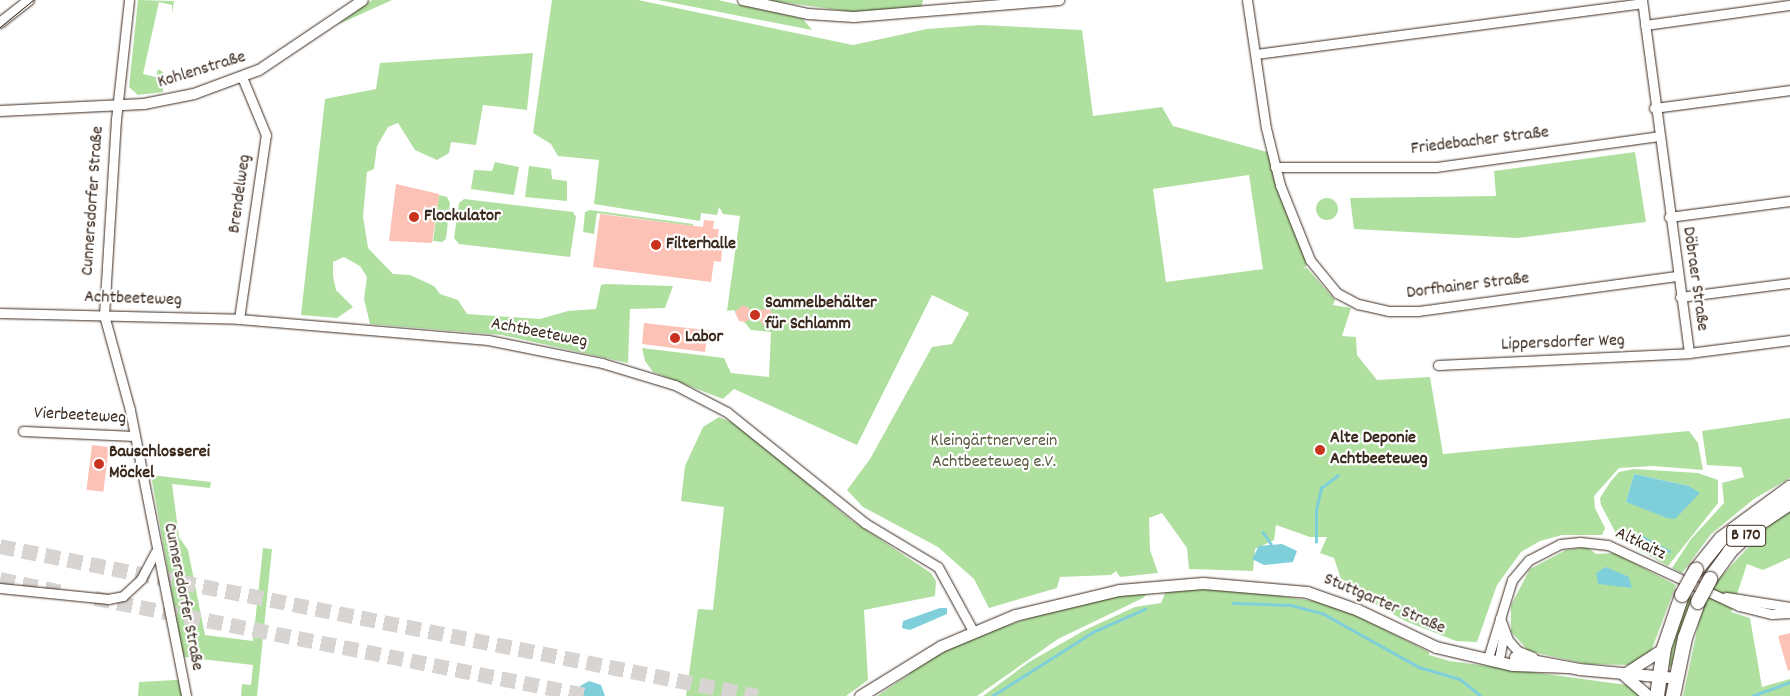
<!DOCTYPE html>
<html>
<head>
<meta charset="utf-8">
<style>
	body { margin:0 }
	#map { position:relative; width:1790px; height:696px; overflow:hidden; background:#fff; font-family:Dekko,sans-serif }
	div>[style] { position:absolute }
	[style*='--x'] { left:calc(var(--x)*1px); top:calc(var(--y)*1px); width:calc(var(--w)*1px); rotate:calc(var(--a)*1deg) }
	.green>* { inset:0; background:#b0e0a0 }
	.round { border-radius:50% }
	.water>* { inset:0; background:#7fcfda }
	.stream>* { height:2.5px; margin:-1.25px; padding:0 1.25px; transform-origin:1.25px; border-radius:1.25px; background:#7fcfda }
	.building>* { inset:0; background:#fcc2b5; transform-origin:0 0 }
	.motorway-tunnel>* { height:15px; margin-top:-7.5px; transform-origin:0; background:repeating-linear-gradient(90deg,#d8d4d2 0 15px,transparent 0 23px) }
	.roads { filter:drop-shadow(0 0 1px #3b2a1e) drop-shadow(0 0 1px #3b2a1e) }
	.minor>* { height:9px; margin:-4.5px; padding:0 4.5px; transform-origin:4.5px; border-radius:4.5px; background:#fff }
	.tertiary>* { height:10px; margin:-5px; padding:0 5px; transform-origin:5px; border-radius:5px; background:#fff }
	.secondary>* { height:11px; margin:-5.5px; padding:0 5.5px; transform-origin:5.5px; border-radius:5.5px; background:#fff }
	.primary>* { height:14px; margin:-7px; padding:0 7px; transform-origin:7px; border-radius:7px; background:#fff }
	.tram>* { height:1px; margin:-0.5px; padding:0 0.5px; transform-origin:0.5px; border-radius:0.5px; background:#3b2a1e }
	.bridges { filter:drop-shadow(0 0 1px #3b2a1e) drop-shadow(0 0 1px #3b2a1e) }
	.primary-bridge>* { height:14px; margin:-7px; padding:0 7px; transform-origin:7px; border-radius:7px; background:#fff }
	.dots>* { width:14px; height:14px; translate:-50% -50%; box-sizing:border-box; border:2px solid #fff; border-radius:50% }
	span { translate:-50% -50%; white-space:nowrap; text-align:center; line-height:1.15; -webkit-text-stroke:4.5px #fff; paint-order:stroke }
	.shield-label span { padding:1px 4px; background:#fff; border:1px solid; border-radius:4px; -webkit-text-stroke-width:0 }
	.shield-label { font-size:16px; color:#3b2a1e; font-weight:700 }
	.street-label { font-size:18px; color:#3b2a1e }
	.poi-label { font-size:18px; color:#3b2a1e; font-weight:700 }
	.left { translate:0 -50%; text-align:left }
	.park-label { font-size:18px; color:#58583e }
</style>
</head>
<body>
<div id="map">
	<div class="green">
		<div style="clip-path:polygon(138px 0,174px 1px,172px 14px,172px 5px,159px 2px,143px 74px,156px 77px,158px 69px,163px 72px,163px 92px,138px 95px,129px 87px)"></div>
		<div style="clip-path:polygon(372px 0,392px 0,337px 25px)"></div>
		<div style="clip-path:polygon(evenodd,552px 0,638px 0,853px 45px,927px 29px,981px 25px,1082px 30px,1093px 116px,1162px 107px,1173px 126px,1271px 153px,1310px 260px,1303px 270px,1306px 267px,1335px 300px,1333px 305px,1351px 308px,1342px 336px,1356px 337px,1357px 355px,1377px 380px,1430px 377px,1443px 454px,1689px 431px,1698px 443px,1703px 470px,1653px 466px,1619px 468px,1594px 496px,1595px 508px,1605px 528px,1602px 535px,1562px 535px,1540px 541px,1521px 552px,1497px 585px,1477px 642px,1456px 641px,1405px 621px,1343px 585px,1334px 558px,1320px 553px,1327px 537px,1310px 537px,1276px 525px,1274px 540px,1255px 549px,1253px 571px,1189px 569px,1187px 548px,1162px 513px,1149px 518px,1150px 550px,1158px 573px,1120px 577px,1116px 571px,1111px 575px,1060px 577px,1057px 588px,989px 608px,974px 579px,938px 547px,863px 507px,847px 490px,870px 459px,932px 347px,952px 344px,969px 313px,932px 295px,857px 445px,734px 389px,723px 399px,653px 372px,645px 361px,642px 348px,724px 358px,731px 373px,769px 377px,771px 332px,751px 330px,734px 310px,727px 311px,740px 216px,723px 214px,719px 207px,717px 215px,701px 213px,700px 221px,594px 204px,599px 160px,558px 156px,551px 144px,533px 133px,552px 0,1249px 175px,1263px 269px,1166px 282px,1153px 189px,1249px 175px)"></div>
		<div style="clip-path:polygon(658px 0,718px 0,803px 19px,812px 30px)"></div>
		<div style="clip-path:polygon(766px 0,923px 0,921px 9px,860px 13px)"></div>
		<div style="clip-path:polygon(533px 53px,527px 110px,483px 105px,476px 145px,451px 142px,449px 153px,437px 160px,415px 150px,398px 123px,388px 127px,377px 146px,374px 169px,367px 172px,363px 216px,368px 248px,393px 274px,410px 275px,434px 286px,440px 294px,458px 300px,467px 314px,540px 319px,568px 311px,596px 309px,601px 285px,605px 284px,673px 286px,665px 308px,630px 309px,628px 363px,502px 335px,370px 324px,364px 299px,367px 277px,360px 266px,344px 257px,333px 262px,333px 276px,336px 290px,353px 307px,337px 318px,301px 315px,325px 99px,376px 89px,380px 63px)"></div>
		<div style="clip-path:polygon(1635px 152px,1646px 222px,1518px 238px,1354px 229px,1350px 198px,1496px 196px,1494px 171px)"></div>
		<div style="clip-path:polygon(495px 162px,519px 167px,514px 195px,471px 189px,474px 170px,492px 171px)"></div>
		<div style="clip-path:polygon(529px 166px,551px 169px,552px 179px,567px 181px,567px 201px,525px 197px)"></div>
		<div style="clip-path:polygon(439px 195px,447px 197px,450px 203px,446px 239px,442px 242px,433px 241px)"></div>
		<div class="round" style="left:1316px;top:198px;width:22px;height:22px"></div>
		<div style="clip-path:polygon(464px 199px,573px 212px,576px 217px,570px 257px,459px 244px,454px 238px,459px 203px)"></div>
		<div style="clip-path:polygon(590px 210px,693px 224px,693px 226px,597px 213px,594px 234px,583px 232px,585px 212px)"></div>
		<div style="clip-path:polygon(719px 417px,740px 426px,851px 520px,931px 573px,936px 581px,935px 596px,864px 610px,868px 680px,846px 696px,686px 696px,698px 609px,713px 610px,724px 507px,681px 501px,685px 466px,703px 427px)"></div>
		<div style="clip-path:polygon(1790px 418px,1790px 478px,1754px 499px,1711px 534px,1682px 573px,1672px 568px,1691px 539px,1724px 503px,1722px 483px,1744px 477px,1741px 467px,1707px 465px,1702px 431px)"></div>
		<div style="clip-path:polygon(evenodd,1634px 469px,1698px 473px,1718px 480px,1718px 503px,1668px 566px,1619px 539px,1601px 505px,1600px 498px,1611px 481px,1619px 472px,1634px 469px,1634px 474px,1689px 486px,1675px 518px,1626px 502px,1634px 474px)"></div>
		<div style="clip-path:polygon(151px 475px,211px 482px,210px 488px,172px 484px,179px 537px,188px 550px,205px 635px,253px 641px,263px 548px,272px 549px,257px 696px,241px 696px,242px 684px,251px 685px,253px 665px,183px 657px)"></div>
		<div style="clip-path:polygon(1790px 511px,1790px 558px,1763px 570px,1747px 564px,1731px 612px,1750px 618px,1762px 687px,1790px 679px,1790px 696px,1683px 696px,1701px 612px,1716px 582px,1768px 526px)"></div>
		<div style="clip-path:polygon(1587px 547px,1596px 554px,1614px 553px,1676px 585px,1650px 654px,1631px 665px,1587px 664px,1541px 654px,1528px 650px,1511px 632px,1511px 605px,1530px 569px,1566px 550px)"></div>
		<div style="clip-path:polygon(1215px 587px,1334px 604px,1429px 652px,1429px 655px,1450px 661px,1627px 685px,1644px 696px,983px 696px,1029px 662px,1085px 630px,1135px 607px,1161px 603px,1165px 593px,1176px 589px)"></div>
		<div style="clip-path:polygon(1151px 590px,1143px 598px,1058px 639px,977px 696px,877px 696px,910px 674px,908px 670px,966px 639px,1085px 600px)"></div>
		<div style="clip-path:polygon(1689px 597px,1694px 599px,1673px 665px,1669px 667px,1670px 648px)"></div>
		<div style="clip-path:polygon(176px 680px,182px 680px,186px 696px,138px 696px,139px 682px)"></div>
	</div>
	<div class="water">
		<div style="clip-path:polygon(1634px 474px,1689px 486px,1700px 493px,1675px 519px,1667px 518px,1626px 502px)"></div>
		<div style="clip-path:polygon(1282px 544px,1297px 551px,1293px 562px,1264px 565px,1252px 559px,1259px 546px)"></div>
		<div style="clip-path:polygon(1606px 567px,1629px 577px,1632px 588px,1598px 584px,1596px 573px)"></div>
		<div style="clip-path:polygon(940px 608px,947px 608px,947px 614px,910px 630px,902px 628px,903px 621px)"></div>
		<div style="clip-path:polygon(589px 681px,601px 685px,605px 696px,578px 696px,580px 686px)"></div>
	</div>
	<div class="stream">
		<div style="--x:1263;--y:532;--w:14;--a:56"></div>
		<div style="--x:1641;--y:536;--w:32;--a:28"></div>
		<div style="--x:1316;--y:542;--w:32;--a:-90"></div>
		<div style="--x:1316;--y:510;--w:23;--a:-77"></div>
		<div style="--x:1321;--y:488;--w:21;--a:-37"></div>
		<div style="--x:1233;--y:603;--w:58;--a:2"></div>
		<div style="--x:1291;--y:605;--w:34;--a:15"></div>
		<div style="--x:1324;--y:614;--w:109;--a:29.2"></div>
		<div style="--x:1419;--y:667;--w:43;--a:16.3"></div>
		<div style="--x:1460;--y:679;--w:27;--a:39"></div>
		<div style="--x:992;--y:696;--w:120;--a:-32.4"></div>
		<div style="--x:1093;--y:632;--w:57;--a:-23.9"></div>
		<div style="--x:1752;--y:696;--w:40;--a:-20.2"></div>
	</div>
	<div class="building">
		<div style="clip-path:polygon(396px 184px,439px 194px,432px 243px,389px 241px)"></div>
		<div style="clip-path:polygon(600px 214px,703px 227px,704px 220px,714px 221px,713px 229px,719px 229px,716px 249px,722px 250px,721px 262px,714px 261px,711px 282px,593px 267px)"></div>
		<div style="clip-path:polygon(743px 305px,752px 310px,770px 309px,775px 321px,763px 325px,756px 314px,746px 322px,739px 321px,735px 312px)"></div>
		<div style="clip-path:polygon(644px 323px,714px 331px,713px 338px,707px 338px,705px 352px,642px 344px)"></div>
		<div style="left:92px;top:445px;width:17px;height:45px;rotate:7deg"></div>
		<div style="clip-path:polygon(1790px 633px,1790px 670px,1788px 671px,1778px 636px)"></div>
	</div>
	<div class="motorway-tunnel">
		<div style="--x:0;--y:546;--w:772;--a:11.21"></div>
		<div style="--x:0;--y:579;--w:63;--a:11.8"></div>
		<div style="--x:95;--y:598;--w:506;--a:11.18"></div>
	</div>
	<div class="roads">
		<div class="minor">
			<div style="--x:129;--y:0;--w:120;--a:96.2"></div>
			<div style="--x:116;--y:119;--w:196;--a:93.5"></div>
			<div style="--x:104;--y:315;--w:98;--a:74.7"></div>
			<div style="--x:130;--y:410;--w:291;--a:78.9"></div>
			<div style="--x:1247;--y:0;--w:129;--a:81.6"></div>
			<div style="--x:1266;--y:128;--w:59;--a:76.2"></div>
			<div style="--x:1280;--y:185;--w:81;--a:68.2"></div>
			<div style="--x:1310;--y:260;--w:43;--a:50.7"></div>
			<div style="--x:1337;--y:293;--w:24;--a:28"></div>
			<div style="--x:1358;--y:304;--w:32;--a:13"></div>
			<div style="--x:1389;--y:311;--w:29;--a:0"></div>
			<div style="--x:1418;--y:311;--w:260;--a:-7.7"></div>
			<div style="--x:1642;--y:0;--w:356;--a:82.4"></div>
			<div style="--x:1689;--y:353;--w:102;--a:-7.3"></div>
			<div style="--x:1645;--y:25;--w:145;--a:-7.9"></div>
			<div style="--x:1256;--y:54;--w:389;--a:-7.5"></div>
			<div style="--x:1654;--y:108;--w:137;--a:-7.5"></div>
			<div style="--x:1275;--y:167;--w:161;--a:0"></div>
			<div style="--x:1436;--y:167;--w:224;--a:-7.9"></div>
			<div style="--x:1669;--y:217;--w:122;--a:-7.5"></div>
			<div style="--x:1680;--y:297;--w:111;--a:-7.3"></div>
			<div style="--x:0;--y:313;--w:239;--a:1.4"></div>
			<div style="--x:239;--y:319;--w:250;--a:4.8"></div>
			<div style="--x:488;--y:340;--w:116;--a:11.4"></div>
			<div style="--x:602;--y:363;--w:76;--a:16.8"></div>
			<div style="--x:675;--y:385;--w:59;--a:27.4"></div>
			<div style="--x:727;--y:412;--w:177;--a:38.8"></div>
			<div style="--x:865;--y:523;--w:85;--a:31.1"></div>
			<div style="--x:938;--y:567;--w:73;--a:61.3"></div>
			<div style="--x:239;--y:319;--w:186;--a:-81.7"></div>
			<div style="--x:266;--y:135;--w:63;--a:-112.5"></div>
			<div style="--x:1438;--y:365;--w:251;--a:-2.7"></div>
			<div style="--x:23;--y:431;--w:112;--a:2.6"></div>
			<div style="--x:0;--y:588;--w:109;--a:5.8"></div>
			<div style="--x:108;--y:599;--w:15;--a:-11"></div>
			<div style="--x:123;--y:596;--w:25;--a:-43"></div>
			<div style="--x:141;--y:579;--w:30;--a:-62"></div>
			<div style="--x:1726;--y:597;--w:65;--a:8.9"></div>
			<div style="--x:1500;--y:618;--w:23;--a:70"></div>
			<div style="--x:1508;--y:640;--w:15;--a:48"></div>
			<div style="--x:1518;--y:651;--w:16;--a:22"></div>
			<div style="--x:1488;--y:658;--w:82;--a:-72.9"></div>
			<div style="--x:1512;--y:580;--w:26;--a:-50"></div>
			<div style="--x:1529;--y:560;--w:35;--a:-27"></div>
			<div style="--x:1560;--y:544;--w:20;--a:-6"></div>
			<div style="--x:1580;--y:542;--w:28;--a:6"></div>
			<div style="--x:1608;--y:545;--w:145;--a:25"></div>
			<div style="--x:1739;--y:606;--w:34;--a:14"></div>
			<div style="--x:1772;--y:614;--w:18;--a:-3"></div>
			<div style="--x:1499;--y:659;--w:25;--a:-79"></div>
		</div>
		<div class="tertiary">
			<div style="--x:743;--y:0;--w:66;--a:12.2"></div>
			<div style="--x:808;--y:14;--w:46;--a:3.7"></div>
			<div style="--x:854;--y:17;--w:206;--a:-4.7"></div>
			<div style="--x:0;--y:23;--w:37;--a:-38"></div>
			<div style="--x:0;--y:111;--w:144;--a:-2.8"></div>
			<div style="--x:144;--y:104;--w:51;--a:-11.3"></div>
			<div style="--x:194;--y:94;--w:69;--a:-20.3"></div>
			<div style="--x:259;--y:70;--w:125;--a:-33.9"></div>
		</div>
		<div class="secondary">
			<div style="--x:1515;--y:657;--w:65;--a:10.6"></div>
			<div style="--x:1579;--y:669;--w:98;--a:5.2"></div>
			<div style="--x:1624;--y:674;--w:48;--a:-33"></div>
			<div style="--x:1624;--y:675;--w:32;--a:41"></div>
			<div style="--x:860;--y:696;--w:95;--a:-31.7"></div>
			<div style="--x:941;--y:646;--w:80;--a:-22.7"></div>
			<div style="--x:1015;--y:615;--w:107;--a:-13.5"></div>
			<div style="--x:1119;--y:590;--w:84;--a:-4.8"></div>
			<div style="--x:1203;--y:583;--w:104;--a:4.9"></div>
			<div style="--x:1307;--y:592;--w:54;--a:19.4"></div>
			<div style="--x:1358;--y:610;--w:86;--a:25.4"></div>
			<div style="--x:1436;--y:647;--w:79;--a:13.2"></div>
			<div style="--x:1513;--y:665;--w:55;--a:2.1"></div>
		</div>
		<div class="primary">
			<div style="--x:1696;--y:570;--w:40;--a:-51"></div>
			<div style="--x:1721;--y:539;--w:86;--a:-36.5"></div>
			<div style="--x:1710;--y:579;--w:34;--a:-54"></div>
			<div style="--x:1730;--y:551;--w:41;--a:-43"></div>
			<div style="--x:1760;--y:523;--w:36;--a:-34"></div>
			<div style="--x:1657;--y:696;--w:49;--a:-81.7"></div>
			<div style="--x:1664;--y:648;--w:56;--a:-71.2"></div>
			<div style="--x:1673;--y:696;--w:59;--a:-78.3"></div>
			<div style="--x:1685;--y:638;--w:38;--a:-70"></div>
		</div>
	</div>
	<div class="tram">
		<div style="--x:0;--y:27;--w:43;--a:-39.3"></div>
	</div>
	<div class="bridges">
		<div class="primary-bridge">
			<div style="--x:1682;--y:595;--w:29;--a:-61"></div>
			<div style="--x:1698;--y:602;--w:26;--a:-62"></div>
		</div>
	</div>
	<div class="dots">
		<div style="left:414px;top:217px;background:#c8321e"></div>
		<div style="left:656px;top:245px;background:#c8321e"></div>
		<div style="left:755px;top:315px;background:#c8321e"></div>
		<div style="left:675px;top:338px;background:#c8321e"></div>
		<div style="left:1320px;top:450px;background:#c8321e"></div>
		<div style="left:99px;top:464px;background:#c8321e"></div>
	</div>
	<div class="shield-label">
		<span style="left:1746px;top:536px">B 170</span>
	</div>
	<div class="street-label">
		<span style="left:202px;top:71px;rotate:-17deg">Kohlenstraße</span>
		<span style="left:1480px;top:142px;rotate:-7deg">Friedebacher Straße</span>
		<span style="left:241px;top:194px;rotate:-82deg">Brendelweg</span>
		<span style="left:94px;top:201px;rotate:-86deg">Cunnersdorfer Straße</span>
		<span style="left:1694px;top:279px;rotate:82deg">Döbraer Straße</span>
		<span style="left:1468px;top:287px;rotate:-7deg">Dorfhainer Straße</span>
		<span style="left:133px;top:300px;rotate:2deg">Achtbeeteweg</span>
		<span style="left:539px;top:334px;rotate:11deg">Achtbeeteweg</span>
		<span style="left:1563px;top:344px;rotate:-2deg">Lippersdorfer Weg</span>
		<span style="left:80px;top:417px;rotate:3deg">Vierbeeteweg</span>
		<span style="left:1640px;top:545px;rotate:26deg">Altkaitz</span>
		<span style="left:182px;top:597px;rotate:79deg">Cunnersdorfer Straße</span>
		<span style="left:1384px;top:605px;rotate:23deg">Stuttgarter Straße</span>
	</div>
	<div class="poi-label">
		<span class="left" style="left:424px;top:217px">Flockulator</span>
		<span class="left" style="left:666px;top:245px">Filterhalle</span>
		<span class="left" style="left:765px;top:315px">Sammelbehälter<br>für Schlamm</span>
		<span class="left" style="left:685px;top:338px">Labor</span>
		<span class="left" style="left:1330px;top:450px">Alte Deponie<br>Achtbeeteweg</span>
		<span class="left" style="left:109px;top:464px">Bauschlosserei<br>Möckel</span>
	</div>
	<div class="park-label">
		<span style="left:994px;top:453px">Kleingärtnerverein<br>Achtbeeteweg e.V.</span>
	</div>
</div>
</body>
</html>
